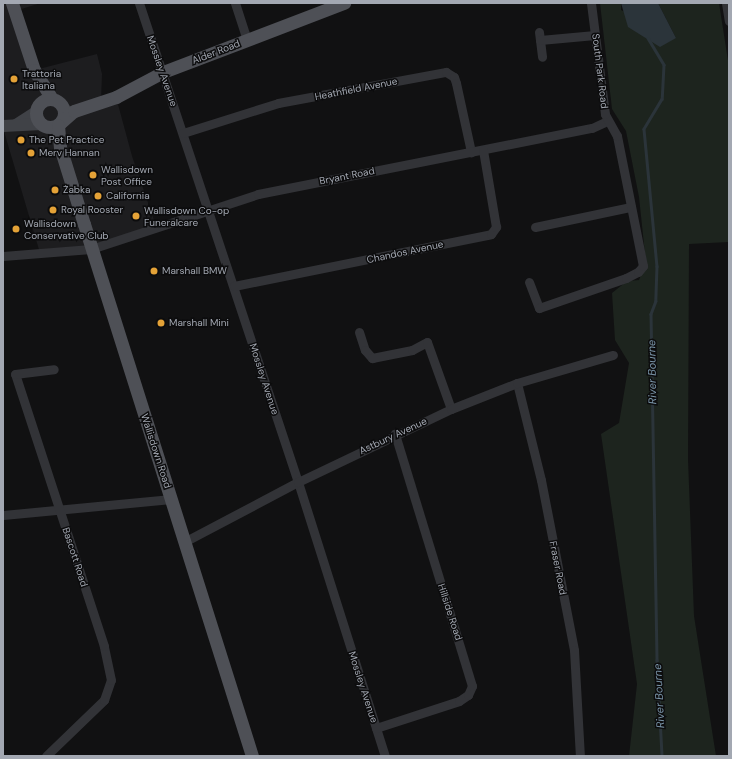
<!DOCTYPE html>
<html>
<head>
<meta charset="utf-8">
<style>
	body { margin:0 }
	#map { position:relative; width:732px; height:759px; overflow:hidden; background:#111112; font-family:"DM Sans",sans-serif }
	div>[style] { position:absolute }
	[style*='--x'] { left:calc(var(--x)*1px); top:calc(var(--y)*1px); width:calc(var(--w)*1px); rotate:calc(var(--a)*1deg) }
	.built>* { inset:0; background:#1d1d1f }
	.green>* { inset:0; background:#1d241e }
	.water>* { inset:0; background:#2b343a }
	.stream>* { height:2.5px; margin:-1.25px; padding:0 1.25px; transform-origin:1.25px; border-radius:1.25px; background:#2b343a }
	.street>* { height:9px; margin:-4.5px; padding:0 4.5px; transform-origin:4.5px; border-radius:4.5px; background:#323337 }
	.secondary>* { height:12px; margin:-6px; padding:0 6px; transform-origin:6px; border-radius:6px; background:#404247 }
	.primary>* { height:13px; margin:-6.5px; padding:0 6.5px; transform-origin:6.5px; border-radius:6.5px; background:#4e5056 }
	.primary>.ring { margin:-6.5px; padding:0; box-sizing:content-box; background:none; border:13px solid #4e5056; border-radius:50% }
	.dots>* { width:11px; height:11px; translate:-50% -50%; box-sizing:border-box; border:2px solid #0c0c0d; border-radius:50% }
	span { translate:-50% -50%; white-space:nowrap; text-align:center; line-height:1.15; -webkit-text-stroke:3px #0c0c0d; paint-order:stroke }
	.street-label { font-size:10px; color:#a3a8b2 }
	.poi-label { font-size:10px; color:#a3a8b2 }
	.left { translate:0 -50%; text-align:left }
	.water-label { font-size:11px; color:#7c97ab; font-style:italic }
	.frame { position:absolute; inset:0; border:4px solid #a3a8b2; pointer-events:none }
</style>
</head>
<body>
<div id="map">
	<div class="built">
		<div style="clip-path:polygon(3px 3px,41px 3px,15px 11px,35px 70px,97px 54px,102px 74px,101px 102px,116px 97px,132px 156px,156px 226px,96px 247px,40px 253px,3px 128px)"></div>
	</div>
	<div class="green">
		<div style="clip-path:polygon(600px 3px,621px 3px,621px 10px,676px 38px,658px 3px,719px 3px,729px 67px,729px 242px,689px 244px,688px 459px,694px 616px,716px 756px,629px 756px,637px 684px,601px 434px,619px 423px,629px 363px,615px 340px,612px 293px,627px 281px,639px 280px,646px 263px,639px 197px,626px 131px,612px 109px)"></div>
	</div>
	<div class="water">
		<div style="clip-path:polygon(621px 3px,658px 3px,676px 38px,660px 47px,628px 27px)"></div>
	</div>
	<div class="stream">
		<div style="--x:648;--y:38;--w:31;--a:59"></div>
		<div style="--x:664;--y:65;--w:34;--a:93"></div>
		<div style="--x:662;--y:99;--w:35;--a:121"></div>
		<div style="--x:644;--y:129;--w:138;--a:84.6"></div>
		<div style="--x:657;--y:266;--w:35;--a:92"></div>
		<div style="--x:656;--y:301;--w:14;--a:111"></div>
		<div style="--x:651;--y:314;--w:346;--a:89"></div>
		<div style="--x:657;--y:660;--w:96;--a:87"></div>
	</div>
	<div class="street">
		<div style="--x:139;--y:3;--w:505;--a:71.64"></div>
		<div style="--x:298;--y:482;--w:287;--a:72.4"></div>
		<div style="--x:235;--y:3;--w:39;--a:72"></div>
		<div style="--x:726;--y:3;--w:18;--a:81"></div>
		<div style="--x:539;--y:32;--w:25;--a:83"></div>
		<div style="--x:540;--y:40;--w:55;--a:-5.2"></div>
		<div style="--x:183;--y:133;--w:100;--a:-17.5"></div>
		<div style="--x:278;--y:103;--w:171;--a:-10.5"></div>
		<div style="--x:446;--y:72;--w:9;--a:32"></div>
		<div style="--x:454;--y:77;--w:6;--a:72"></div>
		<div style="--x:456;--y:83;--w:71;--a:77.7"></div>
		<div style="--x:535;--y:227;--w:98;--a:-11.8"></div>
		<div style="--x:3;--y:256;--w:88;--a:-4.5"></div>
		<div style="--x:91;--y:249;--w:176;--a:-18.2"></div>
		<div style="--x:258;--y:194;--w:340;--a:-11.2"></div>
		<div style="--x:592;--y:128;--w:17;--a:-25"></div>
		<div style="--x:529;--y:282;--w:28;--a:69"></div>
		<div style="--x:539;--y:308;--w:92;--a:-19"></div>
		<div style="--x:626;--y:278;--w:13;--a:-27"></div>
		<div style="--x:638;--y:272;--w:8;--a:-50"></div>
		<div style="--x:643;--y:266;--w:133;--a:-101.3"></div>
		<div style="--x:617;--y:136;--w:25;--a:-119"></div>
		<div style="--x:605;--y:114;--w:112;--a:-97.2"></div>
		<div style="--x:234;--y:286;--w:262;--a:-11.4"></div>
		<div style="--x:491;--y:234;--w:9;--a:-54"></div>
		<div style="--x:496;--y:227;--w:78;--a:-99.6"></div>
		<div style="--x:359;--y:332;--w:19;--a:72"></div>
		<div style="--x:365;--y:350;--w:11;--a:49"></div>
		<div style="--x:372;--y:358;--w:41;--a:-11.3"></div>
		<div style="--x:412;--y:350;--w:17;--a:-28"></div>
		<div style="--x:427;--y:342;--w:71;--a:70.3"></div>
		<div style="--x:517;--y:383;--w:100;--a:76.1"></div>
		<div style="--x:541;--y:480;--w:173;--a:79"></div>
		<div style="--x:574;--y:650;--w:106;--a:86.8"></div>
		<div style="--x:3;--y:515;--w:169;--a:-5.4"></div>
		<div style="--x:184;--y:542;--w:129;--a:-27.8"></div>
		<div style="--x:298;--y:482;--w:170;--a:-25.5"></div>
		<div style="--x:451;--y:409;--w:71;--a:-21.5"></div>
		<div style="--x:517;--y:383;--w:100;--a:-16.3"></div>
		<div style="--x:376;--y:728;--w:87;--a:-18"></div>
		<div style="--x:459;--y:701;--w:11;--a:-34"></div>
		<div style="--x:468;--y:695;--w:10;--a:-66"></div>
		<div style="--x:472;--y:686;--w:264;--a:-107"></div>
		<div style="--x:46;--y:756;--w:81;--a:-44"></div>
		<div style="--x:104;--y:700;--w:21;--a:-71"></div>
		<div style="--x:111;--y:680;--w:35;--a:-102"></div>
		<div style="--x:104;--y:646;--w:286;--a:-108.1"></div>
		<div style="--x:15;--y:374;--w:39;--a:-7"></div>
	</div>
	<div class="secondary">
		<div style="--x:16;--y:125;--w:24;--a:-33"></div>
		<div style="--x:3;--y:126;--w:39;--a:-3"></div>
	</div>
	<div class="primary">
		<div style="--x:12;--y:3;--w:71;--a:71.8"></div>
		<div style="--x:34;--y:70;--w:34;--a:58"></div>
		<div class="ring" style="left:36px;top:99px;width:15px;height:15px"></div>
		<div style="--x:60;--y:123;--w:18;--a:-41"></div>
		<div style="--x:74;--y:111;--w:44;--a:-18.4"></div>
		<div style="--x:116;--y:97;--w:53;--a:-28"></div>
		<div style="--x:163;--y:72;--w:194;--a:-20.9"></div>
		<div style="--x:58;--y:125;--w:22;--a:85"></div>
		<div style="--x:60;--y:147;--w:81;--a:72.7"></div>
		<div style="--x:84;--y:224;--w:558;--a:72.47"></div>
	</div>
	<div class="dots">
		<div style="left:14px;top:79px;background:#e4a237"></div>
		<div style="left:21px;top:140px;background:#e4a237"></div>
		<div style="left:31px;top:153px;background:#e4a237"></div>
		<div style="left:93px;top:175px;background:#e4a237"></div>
		<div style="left:55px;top:190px;background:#e4a237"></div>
		<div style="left:98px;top:196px;background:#e4a237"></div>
		<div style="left:53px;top:210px;background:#e4a237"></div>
		<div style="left:136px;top:216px;background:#e4a237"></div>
		<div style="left:16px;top:229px;background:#e4a237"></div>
		<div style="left:154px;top:271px;background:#e4a237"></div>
		<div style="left:161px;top:323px;background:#e4a237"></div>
	</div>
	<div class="street-label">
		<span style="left:216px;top:52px;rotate:-21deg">Alder Road</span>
		<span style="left:162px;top:71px;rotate:71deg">Mossley Avenue</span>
		<span style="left:600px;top:71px;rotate:83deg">South Park Road</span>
		<span style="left:356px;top:89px;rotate:-11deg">Heathfield Avenue</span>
		<span style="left:347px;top:176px;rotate:-11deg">Bryant Road</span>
		<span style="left:405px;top:252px;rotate:-12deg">Chandos Avenue</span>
		<span style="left:264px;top:379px;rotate:72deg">Mossley Avenue</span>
		<span style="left:393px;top:436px;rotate:-25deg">Astbury Avenue</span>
		<span style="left:156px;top:451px;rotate:72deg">Wallisdown Road</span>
		<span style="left:75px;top:557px;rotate:72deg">Bascott Road</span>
		<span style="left:558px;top:568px;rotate:79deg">Fraser Road</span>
		<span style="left:450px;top:612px;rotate:72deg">Hillside Road</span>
		<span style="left:363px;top:687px;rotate:72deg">Mossley Avenue</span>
	</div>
	<div class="poi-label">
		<span class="left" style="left:22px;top:79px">Trattoria<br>Italiana</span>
		<span class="left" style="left:29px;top:140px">The Pet Practice</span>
		<span class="left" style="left:39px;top:153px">Merv Hannan</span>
		<span class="left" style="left:101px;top:175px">Wallisdown<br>Post Office</span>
		<span class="left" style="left:63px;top:190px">Żabka</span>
		<span class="left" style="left:106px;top:196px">California</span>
		<span class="left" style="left:61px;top:210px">Royal Rooster</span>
		<span class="left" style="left:144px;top:216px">Wallisdown Co-op<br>Funeralcare</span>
		<span class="left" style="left:24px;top:229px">Wallisdown<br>Conservative Club</span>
		<span class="left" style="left:162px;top:271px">Marshall BMW</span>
		<span class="left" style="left:169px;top:323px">Marshall Mini</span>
	</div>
	<div class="water-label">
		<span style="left:652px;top:372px;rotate:-91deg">River Bourne</span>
		<span style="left:659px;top:696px;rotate:-93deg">River Bourne</span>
	</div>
	<div class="frame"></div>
</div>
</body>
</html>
